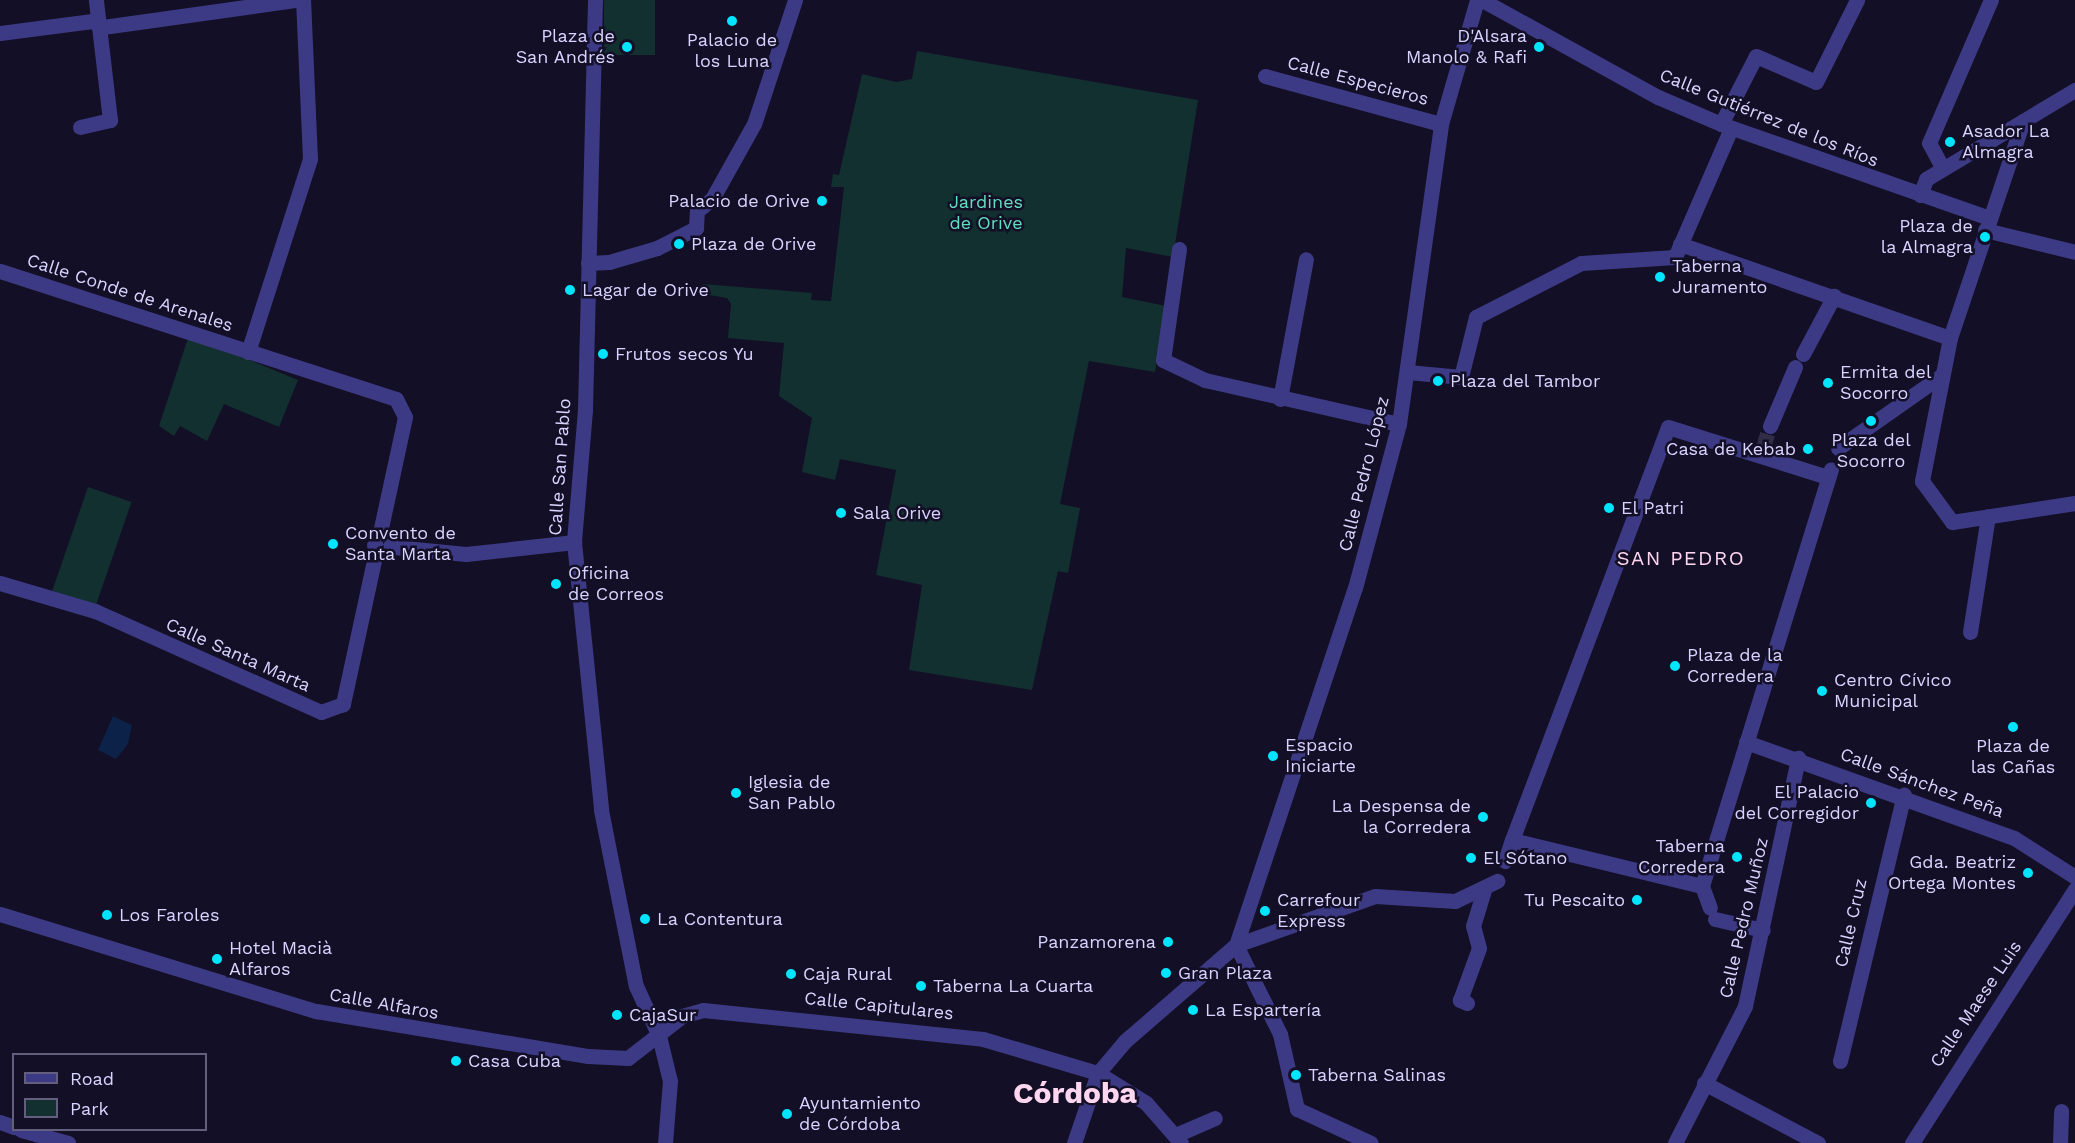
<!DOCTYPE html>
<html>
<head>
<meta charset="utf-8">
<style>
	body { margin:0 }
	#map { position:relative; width:2075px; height:1143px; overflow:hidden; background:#130f26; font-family:"Work Sans",sans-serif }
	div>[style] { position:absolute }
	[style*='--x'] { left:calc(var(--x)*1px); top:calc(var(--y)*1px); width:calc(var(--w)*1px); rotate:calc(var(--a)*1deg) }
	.green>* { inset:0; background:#12302f; transform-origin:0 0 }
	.water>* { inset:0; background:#0c2248 }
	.street-tunnel>* { height:15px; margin-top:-7.5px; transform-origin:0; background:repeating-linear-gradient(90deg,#312d47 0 15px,transparent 0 23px) }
	.street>* { height:15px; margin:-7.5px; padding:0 7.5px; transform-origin:7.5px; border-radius:7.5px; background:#3d3a85 }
	.dots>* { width:16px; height:16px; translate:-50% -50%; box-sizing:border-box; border:3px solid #130f26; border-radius:50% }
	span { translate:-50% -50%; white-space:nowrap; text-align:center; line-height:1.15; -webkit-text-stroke:5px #130f26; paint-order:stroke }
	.poi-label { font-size:18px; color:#d9d4ff }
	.right { translate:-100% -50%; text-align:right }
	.left { translate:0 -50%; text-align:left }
	.street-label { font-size:18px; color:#d9d4ff }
	.park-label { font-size:18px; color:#5fe0c0 }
	.neighbourhood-label { font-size:20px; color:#ffd6f0; letter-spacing:1.5px }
	.town-label { font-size:30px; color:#ffd6f0; font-weight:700 }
	.legend { position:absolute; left:12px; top:1053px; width:195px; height:78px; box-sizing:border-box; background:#130f26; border:2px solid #625e7d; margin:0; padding:8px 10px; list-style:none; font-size:18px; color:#d9d4ff }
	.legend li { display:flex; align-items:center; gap:12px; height:30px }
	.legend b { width:30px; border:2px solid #625e7d }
</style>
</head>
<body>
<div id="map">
	<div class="green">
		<div style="left:604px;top:0;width:51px;height:55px"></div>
		<div style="clip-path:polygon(917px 51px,1198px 100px,1173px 257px,1126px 248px,1122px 297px,1166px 306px,1155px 372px,1089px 361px,1060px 504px,1080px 508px,1068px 573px,1058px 571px,1032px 690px,909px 670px,922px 585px,876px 575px,896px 470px,840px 459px,835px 480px,802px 472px,812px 418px,779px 396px,784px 343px,728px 338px,731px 304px,727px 298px,703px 294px,703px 284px,812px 293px,811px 300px,831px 301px,844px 187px,831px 187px,833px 174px,839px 175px,862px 74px,896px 82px,912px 79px)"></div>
		<div style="clip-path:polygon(189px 335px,298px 380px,279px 427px,224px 404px,207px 441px,180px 426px,174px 436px,159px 426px)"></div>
		<div style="left:88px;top:487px;width:46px;height:110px;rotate:19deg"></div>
	</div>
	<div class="water">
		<div style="clip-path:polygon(113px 716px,132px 725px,128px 744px,116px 759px,98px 750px)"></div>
	</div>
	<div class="street-tunnel">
		<div style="--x:1763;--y:448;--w:23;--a:-72"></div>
	</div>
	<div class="street">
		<div style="--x:595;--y:0;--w:410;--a:91.4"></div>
		<div style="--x:585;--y:410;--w:132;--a:94.8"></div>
		<div style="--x:574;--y:542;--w:269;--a:84.2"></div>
		<div style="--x:601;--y:810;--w:179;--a:78.8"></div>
		<div style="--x:636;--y:986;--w:55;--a:65.3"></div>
		<div style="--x:659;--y:1036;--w:46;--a:76.3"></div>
		<div style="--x:670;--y:1081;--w:62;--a:94.6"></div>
		<div style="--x:1482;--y:0;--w:201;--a:28.9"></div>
		<div style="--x:1658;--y:97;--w:69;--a:23.2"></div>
		<div style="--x:1721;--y:124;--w:284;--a:19.3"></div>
		<div style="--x:0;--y:33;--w:93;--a:-7.4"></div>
		<div style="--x:92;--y:21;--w:13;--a:29"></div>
		<div style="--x:103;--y:27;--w:195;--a:-8"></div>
		<div style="--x:1265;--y:76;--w:182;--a:15.3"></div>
		<div style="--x:2023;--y:121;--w:229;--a:108.6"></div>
		<div style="--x:1950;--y:338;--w:146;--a:101.1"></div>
		<div style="--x:1922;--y:481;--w:51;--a:53.8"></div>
		<div style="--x:1952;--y:522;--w:124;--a:-8.8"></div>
		<div style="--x:1721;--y:124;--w:76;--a:-62.8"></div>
		<div style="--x:1756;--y:56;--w:65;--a:23.4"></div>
		<div style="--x:1816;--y:82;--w:92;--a:-63.4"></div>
		<div style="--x:80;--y:127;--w:31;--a:-13"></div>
		<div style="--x:110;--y:120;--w:121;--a:-96.7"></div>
		<div style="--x:1942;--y:167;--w:27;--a:-118"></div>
		<div style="--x:1929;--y:143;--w:156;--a:-66.6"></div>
		<div style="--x:1920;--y:195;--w:17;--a:-69"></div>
		<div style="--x:1926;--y:179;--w:174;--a:-30.9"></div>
		<div style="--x:1985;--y:230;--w:93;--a:13.7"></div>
		<div style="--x:1680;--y:244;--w:286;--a:19.2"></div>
		<div style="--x:1179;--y:249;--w:112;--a:98.2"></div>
		<div style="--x:1163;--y:360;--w:47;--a:25.5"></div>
		<div style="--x:1205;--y:380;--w:199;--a:12.8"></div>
		<div style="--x:588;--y:263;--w:21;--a:-3"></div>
		<div style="--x:609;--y:262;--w:50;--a:-16.3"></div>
		<div style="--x:657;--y:248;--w:44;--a:-27.1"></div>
		<div style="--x:696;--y:228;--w:17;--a:-87"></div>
		<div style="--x:697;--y:211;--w:19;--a:-39"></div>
		<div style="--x:712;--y:199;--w:86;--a:-60.8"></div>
		<div style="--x:754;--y:124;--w:131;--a:-71.7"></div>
		<div style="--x:0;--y:271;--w:416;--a:17.9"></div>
		<div style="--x:396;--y:399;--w:20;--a:63"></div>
		<div style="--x:405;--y:417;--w:294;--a:102.2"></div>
		<div style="--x:343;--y:704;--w:23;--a:160"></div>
		<div style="--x:321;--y:712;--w:248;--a:-155.9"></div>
		<div style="--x:95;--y:611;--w:99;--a:-163.6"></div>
		<div style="--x:248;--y:352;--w:203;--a:-72.2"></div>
		<div style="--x:310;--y:159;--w:159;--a:-92.5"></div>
		<div style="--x:1803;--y:354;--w:66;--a:-61.9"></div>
		<div style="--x:1408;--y:372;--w:53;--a:5.4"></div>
		<div style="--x:1461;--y:377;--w:62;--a:-76"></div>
		<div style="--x:1476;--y:317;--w:118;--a:-27.2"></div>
		<div style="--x:1581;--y:263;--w:94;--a:-3.7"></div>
		<div style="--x:1675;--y:257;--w:141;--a:-66.5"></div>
		<div style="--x:1280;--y:399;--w:142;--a:-79.5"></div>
		<div style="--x:1770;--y:426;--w:64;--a:-67"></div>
		<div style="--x:1838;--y:448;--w:126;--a:-35"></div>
		<div style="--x:374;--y:545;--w:92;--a:5.6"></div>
		<div style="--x:466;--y:554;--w:109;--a:-6.3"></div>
		<div style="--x:1970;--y:632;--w:117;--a:-81.2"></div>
		<div style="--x:1746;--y:742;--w:285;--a:19.7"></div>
		<div style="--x:2014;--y:838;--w:72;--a:32.6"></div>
		<div style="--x:1512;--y:840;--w:441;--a:-69.3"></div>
		<div style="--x:1668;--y:427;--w:168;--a:17.4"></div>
		<div style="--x:1505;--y:861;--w:22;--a:-72"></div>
		<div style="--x:1512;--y:840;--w:195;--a:13.6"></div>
		<div style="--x:1702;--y:886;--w:436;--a:-72.8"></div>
		<div style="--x:1702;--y:886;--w:23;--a:70"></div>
		<div style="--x:0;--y:914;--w:331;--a:17.1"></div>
		<div style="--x:316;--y:1011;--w:276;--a:9.4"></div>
		<div style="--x:588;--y:1056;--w:40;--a:2.9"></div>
		<div style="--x:628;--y:1058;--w:68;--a:-37.9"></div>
		<div style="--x:682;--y:1016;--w:22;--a:-16"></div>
		<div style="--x:703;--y:1010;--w:281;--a:5.9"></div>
		<div style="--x:983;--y:1039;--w:120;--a:16.5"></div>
		<div style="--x:1098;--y:1073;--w:57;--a:32"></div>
		<div style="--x:1146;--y:1103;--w:53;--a:48.8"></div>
		<div style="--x:1715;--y:919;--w:49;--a:12.9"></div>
		<div style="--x:1236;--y:945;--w:376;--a:-71.6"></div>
		<div style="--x:1355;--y:588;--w:170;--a:-75"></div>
		<div style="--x:1399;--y:424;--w:303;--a:-82"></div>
		<div style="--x:1441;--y:124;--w:129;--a:-73.8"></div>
		<div style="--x:1236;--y:945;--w:99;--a:63.7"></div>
		<div style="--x:1280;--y:1034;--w:77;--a:77.2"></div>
		<div style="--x:1297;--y:1109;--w:81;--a:24.7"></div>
		<div style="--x:1467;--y:1003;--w:8;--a:-157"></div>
		<div style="--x:1460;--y:1000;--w:55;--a:-69.9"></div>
		<div style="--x:1479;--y:948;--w:23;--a:-105"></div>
		<div style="--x:1473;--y:926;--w:39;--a:-73"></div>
		<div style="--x:1840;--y:1061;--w:274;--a:-76.5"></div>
		<div style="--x:1704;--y:1083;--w:129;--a:27.8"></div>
		<div style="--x:0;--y:1122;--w:15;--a:20"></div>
		<div style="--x:21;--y:1130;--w:49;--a:15.5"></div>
		<div style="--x:1178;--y:1134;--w:40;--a:-23.4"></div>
		<div style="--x:1074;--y:1143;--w:74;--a:-71.1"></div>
		<div style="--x:1098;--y:1073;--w:42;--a:-49.8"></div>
		<div style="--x:1125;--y:1041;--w:147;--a:-40.9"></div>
		<div style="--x:1236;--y:945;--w:147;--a:-19.4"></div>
		<div style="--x:1375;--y:896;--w:80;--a:3.6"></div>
		<div style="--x:1455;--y:901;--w:47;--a:-25.5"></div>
		<div style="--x:1675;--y:1143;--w:154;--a:-62.9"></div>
		<div style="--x:1745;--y:1006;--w:254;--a:-77.9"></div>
		<div style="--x:1912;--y:1143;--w:302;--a:-57.3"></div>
		<div style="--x:2060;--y:1143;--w:32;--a:-88"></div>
	</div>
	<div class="dots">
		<div style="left:732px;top:21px;background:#00e5ff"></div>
		<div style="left:627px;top:47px;background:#00e5ff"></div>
		<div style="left:1539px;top:47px;background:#00e5ff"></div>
		<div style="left:1950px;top:142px;background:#00e5ff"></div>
		<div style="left:822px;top:201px;background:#00e5ff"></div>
		<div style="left:1985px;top:237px;background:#00e5ff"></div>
		<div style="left:679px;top:244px;background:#00e5ff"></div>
		<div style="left:1660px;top:277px;background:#00e5ff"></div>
		<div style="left:570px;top:290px;background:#00e5ff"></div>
		<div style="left:603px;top:354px;background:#00e5ff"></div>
		<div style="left:1438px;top:381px;background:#00e5ff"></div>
		<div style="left:1828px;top:383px;background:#00e5ff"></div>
		<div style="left:1871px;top:421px;background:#00e5ff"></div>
		<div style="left:1808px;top:449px;background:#00e5ff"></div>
		<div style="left:1609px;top:508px;background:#00e5ff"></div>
		<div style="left:841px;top:513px;background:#00e5ff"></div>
		<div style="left:333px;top:544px;background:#00e5ff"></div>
		<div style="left:556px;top:584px;background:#00e5ff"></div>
		<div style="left:1675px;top:666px;background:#00e5ff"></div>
		<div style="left:1822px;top:691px;background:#00e5ff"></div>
		<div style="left:2013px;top:727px;background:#00e5ff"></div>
		<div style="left:1273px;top:756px;background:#00e5ff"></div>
		<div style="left:736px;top:793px;background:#00e5ff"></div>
		<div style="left:1871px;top:803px;background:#00e5ff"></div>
		<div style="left:1483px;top:817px;background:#00e5ff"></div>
		<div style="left:1737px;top:857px;background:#00e5ff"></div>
		<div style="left:1471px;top:858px;background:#00e5ff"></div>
		<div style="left:2028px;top:873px;background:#00e5ff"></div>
		<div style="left:1637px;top:900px;background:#00e5ff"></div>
		<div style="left:1265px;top:911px;background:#00e5ff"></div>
		<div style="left:107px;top:915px;background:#00e5ff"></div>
		<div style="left:645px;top:919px;background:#00e5ff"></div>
		<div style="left:1168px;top:942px;background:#00e5ff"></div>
		<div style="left:217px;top:959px;background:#00e5ff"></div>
		<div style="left:1166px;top:973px;background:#00e5ff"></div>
		<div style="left:791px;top:974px;background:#00e5ff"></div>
		<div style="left:921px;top:986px;background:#00e5ff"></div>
		<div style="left:1193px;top:1010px;background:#00e5ff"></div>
		<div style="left:617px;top:1015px;background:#00e5ff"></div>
		<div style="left:456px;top:1061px;background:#00e5ff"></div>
		<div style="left:1296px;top:1075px;background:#00e5ff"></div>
		<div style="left:787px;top:1114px;background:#00e5ff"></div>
	</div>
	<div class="poi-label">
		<span class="right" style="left:615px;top:47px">Plaza de<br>San Andrés</span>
		<span class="right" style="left:1527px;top:47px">D'Alsara<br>Manolo &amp; Rafi</span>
		<span style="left:732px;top:51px">Palacio de<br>los Luna</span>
		<span class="left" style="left:1962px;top:142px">Asador La<br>Almagra</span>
		<span class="right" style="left:810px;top:201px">Palacio de Orive</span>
		<span class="right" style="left:1973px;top:237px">Plaza de<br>la Almagra</span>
		<span class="left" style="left:691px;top:244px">Plaza de Orive</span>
		<span class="left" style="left:1672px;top:277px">Taberna<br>Juramento</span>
		<span class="left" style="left:582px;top:290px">Lagar de Orive</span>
		<span class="left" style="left:615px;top:354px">Frutos secos Yu</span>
		<span class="left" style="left:1840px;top:383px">Ermita del<br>Socorro</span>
		<span class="left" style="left:1450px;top:381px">Plaza del Tambor</span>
		<span style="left:1871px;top:451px">Plaza del<br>Socorro</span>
		<span class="right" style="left:1796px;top:449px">Casa de Kebab</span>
		<span class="left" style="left:1621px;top:508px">El Patri</span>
		<span class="left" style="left:853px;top:513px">Sala Orive</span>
		<span class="left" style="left:345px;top:544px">Convento de<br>Santa Marta</span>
		<span class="left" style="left:568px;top:584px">Oficina<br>de Correos</span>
		<span class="left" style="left:1687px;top:666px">Plaza de la<br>Corredera</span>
		<span class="left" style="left:1834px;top:691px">Centro Cívico<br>Municipal</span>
		<span class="left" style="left:1285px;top:756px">Espacio<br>Iniciarte</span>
		<span style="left:2013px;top:757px">Plaza de<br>las Cañas</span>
		<span class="left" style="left:748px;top:793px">Iglesia de<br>San Pablo</span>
		<span class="right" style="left:1859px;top:803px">El Palacio<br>del Corregidor</span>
		<span class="right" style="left:1471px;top:817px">La Despensa de<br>la Corredera</span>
		<span class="right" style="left:1725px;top:857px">Taberna<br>Corredera</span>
		<span class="left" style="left:1483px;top:858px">El Sótano</span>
		<span class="right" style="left:2016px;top:873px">Gda. Beatriz<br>Ortega Montes</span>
		<span class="right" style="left:1625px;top:900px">Tu Pescaito</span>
		<span class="left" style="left:1277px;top:911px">Carrefour<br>Express</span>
		<span class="left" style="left:119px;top:915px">Los Faroles</span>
		<span class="left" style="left:657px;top:919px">La Contentura</span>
		<span class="right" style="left:1156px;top:942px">Panzamorena</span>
		<span class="left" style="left:229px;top:959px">Hotel Macià<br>Alfaros</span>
		<span class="left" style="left:1178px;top:973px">Gran Plaza</span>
		<span class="left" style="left:803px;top:974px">Caja Rural</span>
		<span class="left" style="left:933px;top:986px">Taberna La Cuarta</span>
		<span class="left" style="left:1205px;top:1010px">La Espartería</span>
		<span class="left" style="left:629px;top:1015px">CajaSur</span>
		<span class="left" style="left:468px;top:1061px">Casa Cuba</span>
		<span class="left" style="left:1308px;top:1075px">Taberna Salinas</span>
		<span class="left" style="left:799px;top:1114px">Ayuntamiento<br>de Córdoba</span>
	</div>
	<div class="street-label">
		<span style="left:1358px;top:81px;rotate:15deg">Calle Especieros</span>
		<span style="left:1769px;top:118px;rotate:22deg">Calle Gutiérrez de los Ríos</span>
		<span style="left:130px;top:293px;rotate:18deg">Calle Conde de Arenales</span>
		<span style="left:560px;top:467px;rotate:-86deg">Calle San Pablo</span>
		<span style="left:1364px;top:474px;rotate:-76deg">Calle Pedro López</span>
		<span style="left:238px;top:655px;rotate:24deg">Calle Santa Marta</span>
		<span style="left:1922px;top:783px;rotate:20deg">Calle Sánchez Peña</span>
		<span style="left:1744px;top:918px;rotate:-77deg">Calle Pedro Muñoz</span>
		<span style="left:1851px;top:923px;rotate:-77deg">Calle Cruz</span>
		<span style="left:384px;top:1004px;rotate:10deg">Calle Alfaros</span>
		<span style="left:1976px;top:1004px;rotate:-56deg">Calle Maese Luis</span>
		<span style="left:879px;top:1006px;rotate:6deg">Calle Capitulares</span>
	</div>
	<div class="park-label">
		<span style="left:986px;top:213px">Jardines<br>de Orive</span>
	</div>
	<div class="neighbourhood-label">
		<span style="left:1681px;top:558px">SAN PEDRO</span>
	</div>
	<div class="town-label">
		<span style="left:1075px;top:1093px">Córdoba</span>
	</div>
	<ul class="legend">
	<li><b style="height:8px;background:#3d3a85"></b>Road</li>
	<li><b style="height:16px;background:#12302f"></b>Park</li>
	</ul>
</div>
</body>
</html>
